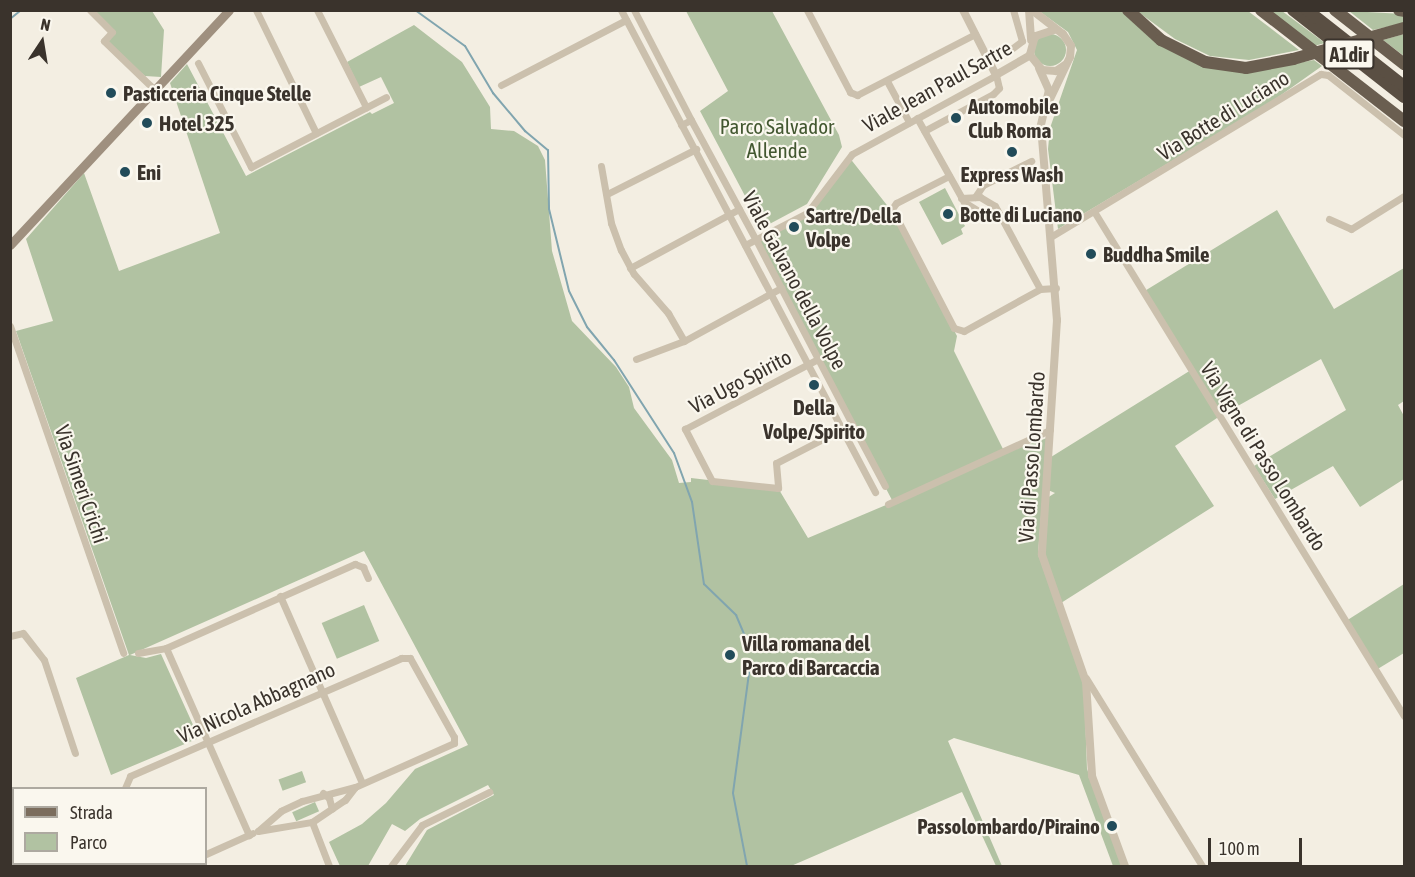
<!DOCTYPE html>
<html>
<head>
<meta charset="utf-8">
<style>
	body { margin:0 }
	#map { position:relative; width:1415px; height:877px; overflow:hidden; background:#f3eee2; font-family:"Asap Condensed",sans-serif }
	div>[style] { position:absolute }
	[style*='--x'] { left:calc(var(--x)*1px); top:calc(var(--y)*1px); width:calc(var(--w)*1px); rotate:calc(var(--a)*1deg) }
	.green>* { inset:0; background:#b1c2a2; transform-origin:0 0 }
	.round { border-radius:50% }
	.stream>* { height:2px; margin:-1px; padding:0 1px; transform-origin:1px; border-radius:1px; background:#81a5af }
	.minor>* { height:7px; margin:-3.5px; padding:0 3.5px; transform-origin:3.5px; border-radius:3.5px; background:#cbc0ad }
	.tertiary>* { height:8px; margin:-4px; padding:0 4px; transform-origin:4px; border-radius:4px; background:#cbc0ad }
	.secondary>* { height:9px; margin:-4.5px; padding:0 4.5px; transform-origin:4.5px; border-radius:4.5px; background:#9f907f }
	.primary>* { height:10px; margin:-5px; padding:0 5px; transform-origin:5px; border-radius:5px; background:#7b6d5d }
	.trunk>* { height:12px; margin:-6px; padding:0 6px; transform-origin:6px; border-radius:6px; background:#6a5e50 }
	.motorway>* { height:12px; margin:-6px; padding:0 6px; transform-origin:6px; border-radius:6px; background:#5a4f43 }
	.trunk-bridge>* { height:12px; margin:-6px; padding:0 6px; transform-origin:6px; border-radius:6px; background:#6a5e50 }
	.dots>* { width:16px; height:16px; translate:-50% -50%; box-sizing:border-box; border:3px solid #faf7ee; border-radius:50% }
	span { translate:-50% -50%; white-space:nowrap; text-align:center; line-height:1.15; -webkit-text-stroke:4.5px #faf7ee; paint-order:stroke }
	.shield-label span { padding:2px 4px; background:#faf7ee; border:2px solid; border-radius:4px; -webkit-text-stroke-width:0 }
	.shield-label { font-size:20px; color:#3a332c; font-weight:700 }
	.street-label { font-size:21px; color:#3a332c }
	.poi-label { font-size:21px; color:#3a332c; font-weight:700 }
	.left { translate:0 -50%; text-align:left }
	.right { translate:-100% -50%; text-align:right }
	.park-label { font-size:21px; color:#425730 }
	.frame { position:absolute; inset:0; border:12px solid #3a332c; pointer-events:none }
	.legend { position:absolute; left:12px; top:787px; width:195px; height:78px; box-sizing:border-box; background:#faf7ee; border:2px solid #ada9a0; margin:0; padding:8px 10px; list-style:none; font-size:18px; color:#3a332c }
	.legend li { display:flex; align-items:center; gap:12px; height:30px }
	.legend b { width:30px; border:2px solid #ada9a0 }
	.north { position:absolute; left:12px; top:12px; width:60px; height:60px; -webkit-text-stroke:4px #faf7ee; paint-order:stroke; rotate:12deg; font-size:16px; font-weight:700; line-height:24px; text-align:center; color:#3a332c }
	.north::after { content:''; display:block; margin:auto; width:21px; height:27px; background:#3a332c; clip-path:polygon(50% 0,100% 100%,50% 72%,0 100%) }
	.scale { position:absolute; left:1208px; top:838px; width:94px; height:27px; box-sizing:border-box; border:3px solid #3a332c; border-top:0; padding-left:8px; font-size:18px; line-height:21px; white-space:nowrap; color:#3a332c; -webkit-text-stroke:4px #faf7ee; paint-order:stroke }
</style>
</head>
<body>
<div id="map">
	<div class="green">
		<div style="clip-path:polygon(90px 11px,152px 11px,164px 30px,161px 77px,145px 76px,104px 41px,112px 32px)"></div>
		<div style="clip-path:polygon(686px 11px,772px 11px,839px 135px,842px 147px,807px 204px,762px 228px,700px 111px,728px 91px)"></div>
		<div style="clip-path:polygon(1039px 11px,1121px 11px,1166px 46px,1250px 72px,1314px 60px,1322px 66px,1274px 100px,1058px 229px,1048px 149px,1050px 128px,1077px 50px,1068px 32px)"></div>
		<div style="clip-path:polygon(1137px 11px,1248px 11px,1299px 50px,1249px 60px,1210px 56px,1175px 39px)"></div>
		<div style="clip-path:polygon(1267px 11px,1282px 11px,1325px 43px,1314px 46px)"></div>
		<div style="clip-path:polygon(1349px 11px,1404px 14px,1404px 23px,1373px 30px)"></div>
		<div style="clip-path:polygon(414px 25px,462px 62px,490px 107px,491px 129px,514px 131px,538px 146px,545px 160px,552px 251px,572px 321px,616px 367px,629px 387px,634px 408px,672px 460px,679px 483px,691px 482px,691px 478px,778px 488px,808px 538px,893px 502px,756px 240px,807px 213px,849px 157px,890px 209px,957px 336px,954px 351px,1005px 453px,1047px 438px,1038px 554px,1084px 683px,1087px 769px,1122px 866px,1113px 866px,1079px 775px,954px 738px,948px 741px,1002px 866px,996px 866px,962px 792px,791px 866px,405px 866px,427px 830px,494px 795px,488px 785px,420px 819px,405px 831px,392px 824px,368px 866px,340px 866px,329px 842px,362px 824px,386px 803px,415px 769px,468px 745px,364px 551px,130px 655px,146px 658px,161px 654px,199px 738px,111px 775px,76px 678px,129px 655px,16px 331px,53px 321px,26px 239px,84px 173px,119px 271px,220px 233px,170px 83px,187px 64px,246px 176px,370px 112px,372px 114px,394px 103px,381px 77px,359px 87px,347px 62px)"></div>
		<div style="clip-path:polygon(1404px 34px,1404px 56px,1383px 40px)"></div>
		<div class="round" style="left:1034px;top:34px;width:32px;height:32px"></div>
		<div style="clip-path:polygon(945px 188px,965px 226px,961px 229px,963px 234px,942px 245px,919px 202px)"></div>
		<div style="clip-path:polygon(1277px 210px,1334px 309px,1404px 268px,1404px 401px,1398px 405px,1404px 416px,1404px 479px,1360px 507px,1333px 466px,1275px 499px,1254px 466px,1346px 410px,1321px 359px,1220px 416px,1175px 446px,1214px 506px,1061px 603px,1045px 556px,1047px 498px,1055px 493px,1048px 490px,1051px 457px,1191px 370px,1143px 292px)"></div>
		<div style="clip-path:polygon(1404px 584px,1404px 653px,1376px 670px,1346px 621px)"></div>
		<div style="left:364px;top:605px;width:39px;height:46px;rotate:67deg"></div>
		<div style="left:302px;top:771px;width:12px;height:25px;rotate:70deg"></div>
		<div style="left:315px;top:802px;width:10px;height:25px;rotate:66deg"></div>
	</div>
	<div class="stream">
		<div style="--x:415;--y:10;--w:62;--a:35.8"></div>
		<div style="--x:465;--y:46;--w:55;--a:59.2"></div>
		<div style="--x:493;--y:93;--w:50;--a:49.9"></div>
		<div style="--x:525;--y:131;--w:30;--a:40"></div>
		<div style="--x:548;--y:150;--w:59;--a:89"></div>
		<div style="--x:549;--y:209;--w:84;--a:76.3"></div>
		<div style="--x:569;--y:291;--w:40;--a:63.4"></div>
		<div style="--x:587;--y:327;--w:43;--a:50.7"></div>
		<div style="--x:614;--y:360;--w:111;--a:57.2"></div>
		<div style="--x:674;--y:453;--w:52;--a:69.8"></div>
		<div style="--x:692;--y:502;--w:83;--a:81.7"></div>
		<div style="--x:704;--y:584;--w:45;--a:44.1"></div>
		<div style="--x:736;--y:615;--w:33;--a:67"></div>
		<div style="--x:10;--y:19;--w:14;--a:-39"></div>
		<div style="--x:747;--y:866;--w:74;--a:-100.9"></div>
		<div style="--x:733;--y:793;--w:129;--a:-82.4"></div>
	</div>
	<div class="minor">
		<div style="--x:90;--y:10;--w:31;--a:45"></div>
		<div style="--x:112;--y:32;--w:12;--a:132"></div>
		<div style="--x:104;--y:41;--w:72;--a:43.9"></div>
		<div style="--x:256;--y:10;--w:137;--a:64"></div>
		<div style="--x:317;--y:10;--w:109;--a:63.2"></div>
		<div style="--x:621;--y:10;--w:545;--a:62.21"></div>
		<div style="--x:634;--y:10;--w:124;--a:62.6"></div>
		<div style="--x:807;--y:10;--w:93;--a:62.3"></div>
		<div style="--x:850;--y:92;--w:8;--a:23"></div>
		<div style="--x:857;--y:95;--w:133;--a:-27.3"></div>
		<div style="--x:1006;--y:53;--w:20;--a:-37"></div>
		<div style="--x:1022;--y:41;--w:32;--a:-106"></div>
		<div style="--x:198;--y:63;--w:117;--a:63"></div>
		<div style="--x:251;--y:167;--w:152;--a:-27.4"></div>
		<div style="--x:887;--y:81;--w:47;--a:61.8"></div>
		<div style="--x:501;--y:85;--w:141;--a:-27.5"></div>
		<div style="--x:917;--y:118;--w:96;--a:60.8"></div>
		<div style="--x:964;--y:202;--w:19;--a:32"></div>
		<div style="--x:980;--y:212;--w:17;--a:-7"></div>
		<div style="--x:681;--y:125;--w:11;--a:-27"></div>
		<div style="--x:691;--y:120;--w:136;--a:61.6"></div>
		<div style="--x:756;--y:240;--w:54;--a:62.5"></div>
		<div style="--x:781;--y:288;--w:80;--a:62.5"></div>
		<div style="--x:818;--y:359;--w:73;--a:62.4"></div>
		<div style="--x:852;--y:424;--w:85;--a:152.8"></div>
		<div style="--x:776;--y:463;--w:25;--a:85"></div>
		<div style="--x:778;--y:488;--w:66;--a:-173.9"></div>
		<div style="--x:712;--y:481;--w:59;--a:-117.4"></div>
		<div style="--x:685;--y:429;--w:150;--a:-27.8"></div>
		<div style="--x:601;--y:166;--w:58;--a:80"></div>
		<div style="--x:611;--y:223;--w:29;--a:70"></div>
		<div style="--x:621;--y:250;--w:27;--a:62"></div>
		<div style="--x:634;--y:274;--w:52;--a:48.9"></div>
		<div style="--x:668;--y:313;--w:32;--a:60"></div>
		<div style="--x:949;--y:176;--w:59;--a:153"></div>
		<div style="--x:896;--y:203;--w:7;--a:124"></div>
		<div style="--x:892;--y:209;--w:134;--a:62.5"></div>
		<div style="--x:954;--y:328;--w:10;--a:17"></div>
		<div style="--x:964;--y:331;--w:87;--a:-28.9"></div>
		<div style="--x:1040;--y:289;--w:16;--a:-4"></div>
		<div style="--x:607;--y:194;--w:100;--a:-26.8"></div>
		<div style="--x:975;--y:197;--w:14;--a:-56"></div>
		<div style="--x:983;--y:185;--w:54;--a:-26.6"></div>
		<div style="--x:961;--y:198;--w:19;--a:-3"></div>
		<div style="--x:980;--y:197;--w:17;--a:31"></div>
		<div style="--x:995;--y:206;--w:94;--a:61.5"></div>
		<div style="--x:1095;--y:213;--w:590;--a:58.44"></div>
		<div style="--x:1329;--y:219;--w:24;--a:24"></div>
		<div style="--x:1351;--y:229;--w:62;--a:-31.9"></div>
		<div style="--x:1052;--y:236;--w:314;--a:-31.1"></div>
		<div style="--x:1321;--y:74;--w:7;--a:8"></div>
		<div style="--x:1328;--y:75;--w:97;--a:38.3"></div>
		<div style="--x:745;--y:245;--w:70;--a:-27.3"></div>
		<div style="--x:807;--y:213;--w:74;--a:-52.7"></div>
		<div style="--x:852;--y:154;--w:164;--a:-28.7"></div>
		<div style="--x:996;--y:75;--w:13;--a:77"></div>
		<div style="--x:999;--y:88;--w:8;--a:135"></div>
		<div style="--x:993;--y:94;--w:78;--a:151.8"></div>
		<div style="--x:630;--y:268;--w:124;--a:-28.4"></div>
		<div style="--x:10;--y:326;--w:346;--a:70.9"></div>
		<div style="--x:636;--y:359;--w:51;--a:-20.6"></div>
		<div style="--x:684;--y:341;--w:111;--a:-28.7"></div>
		<div style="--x:852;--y:424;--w:70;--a:62"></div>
		<div style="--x:888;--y:504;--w:178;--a:-24.6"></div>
		<div style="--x:280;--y:596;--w:204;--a:66.3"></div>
		<div style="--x:10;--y:636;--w:13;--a:-13"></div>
		<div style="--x:23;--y:633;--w:34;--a:52"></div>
		<div style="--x:44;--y:660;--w:98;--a:71.6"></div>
		<div style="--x:166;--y:648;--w:205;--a:66.1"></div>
		<div style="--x:138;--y:653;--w:28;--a:-10"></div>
		<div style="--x:166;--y:648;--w:207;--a:-24"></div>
		<div style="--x:355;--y:564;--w:9;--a:21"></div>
		<div style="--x:363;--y:567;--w:12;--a:66"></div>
		<div style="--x:1086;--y:678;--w:221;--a:58.3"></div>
		<div style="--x:125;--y:788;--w:13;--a:-67"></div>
		<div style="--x:130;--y:776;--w:296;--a:-23.5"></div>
		<div style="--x:401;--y:658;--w:9;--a:0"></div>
		<div style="--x:410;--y:658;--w:90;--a:60.9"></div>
		<div style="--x:454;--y:737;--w:6;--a:90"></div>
		<div style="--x:454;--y:743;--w:108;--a:156"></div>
		<div style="--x:355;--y:787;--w:55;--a:165.2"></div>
		<div style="--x:302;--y:801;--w:23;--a:155"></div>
		<div style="--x:281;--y:811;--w:30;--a:139"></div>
		<div style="--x:258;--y:831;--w:55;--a:-9.5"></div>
		<div style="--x:312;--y:822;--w:40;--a:-34"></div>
		<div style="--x:345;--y:800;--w:16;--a:-52"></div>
		<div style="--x:323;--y:793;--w:8;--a:40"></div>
		<div style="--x:329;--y:798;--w:11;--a:75"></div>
		<div style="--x:312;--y:822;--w:47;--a:68.9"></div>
		<div style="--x:206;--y:854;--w:51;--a:-24.1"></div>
		<div style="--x:151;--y:864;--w:2;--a:63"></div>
		<div style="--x:176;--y:866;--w:7;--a:-16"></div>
		<div style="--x:391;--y:866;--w:51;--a:-52.9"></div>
		<div style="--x:422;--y:825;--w:75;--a:-26.2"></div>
	</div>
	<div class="tertiary">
		<div style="--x:963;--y:10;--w:73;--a:63.1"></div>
		<div style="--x:996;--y:75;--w:39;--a:-30"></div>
		<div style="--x:1029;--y:10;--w:30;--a:86"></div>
		<div style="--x:1032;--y:10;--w:39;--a:38"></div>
		<div style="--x:1063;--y:34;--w:14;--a:56"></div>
		<div style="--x:1071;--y:46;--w:11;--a:95"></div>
		<div style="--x:1070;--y:57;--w:47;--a:115.5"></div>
		<div style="--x:1054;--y:30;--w:20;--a:162"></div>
		<div style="--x:1035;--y:36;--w:20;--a:105"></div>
		<div style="--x:1030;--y:55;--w:19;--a:51"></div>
		<div style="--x:1042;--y:70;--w:14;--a:4"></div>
		<div style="--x:1056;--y:71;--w:11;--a:-34"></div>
		<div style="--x:1039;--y:68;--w:24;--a:66"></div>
		<div style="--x:1049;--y:90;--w:37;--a:103"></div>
		<div style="--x:1041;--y:126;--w:195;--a:85.3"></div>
		<div style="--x:1057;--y:320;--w:235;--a:93.7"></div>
		<div style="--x:1042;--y:555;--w:134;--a:70.9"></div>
		<div style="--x:1086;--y:682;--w:94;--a:86.3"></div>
		<div style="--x:1092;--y:776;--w:96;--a:69.9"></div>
		<div style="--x:10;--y:801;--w:7;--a:56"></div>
		<div style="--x:41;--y:864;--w:3;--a:45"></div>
	</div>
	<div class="secondary">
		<div style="--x:10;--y:245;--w:321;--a:-47"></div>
	</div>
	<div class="primary">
		<div style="--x:10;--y:844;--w:6;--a:51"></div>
		<div style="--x:10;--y:858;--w:6;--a:51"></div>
		<div style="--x:23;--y:864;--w:3;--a:45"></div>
	</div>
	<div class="trunk">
		<div style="--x:1128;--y:10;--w:45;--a:42.3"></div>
		<div style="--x:1161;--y:40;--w:49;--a:26.6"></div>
		<div style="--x:1205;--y:62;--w:41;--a:8.3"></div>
		<div style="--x:1246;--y:68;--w:48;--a:-10.8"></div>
		<div style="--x:1261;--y:10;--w:181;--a:37.8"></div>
		<div style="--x:1335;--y:10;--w:88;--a:38"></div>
		<div style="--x:1399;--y:10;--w:5;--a:11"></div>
	</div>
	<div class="motorway">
		<div style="--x:1293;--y:10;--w:141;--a:38.1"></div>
		<div style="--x:1307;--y:10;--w:123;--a:38.1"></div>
	</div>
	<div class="trunk-bridge">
		<div style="--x:1293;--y:59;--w:115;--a:-15.6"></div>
	</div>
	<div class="dots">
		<div style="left:111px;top:93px;background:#224c5a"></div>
		<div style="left:956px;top:118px;background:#224c5a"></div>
		<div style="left:147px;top:123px;background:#224c5a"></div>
		<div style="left:1012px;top:152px;background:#224c5a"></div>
		<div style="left:125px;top:172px;background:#224c5a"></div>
		<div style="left:948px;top:214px;background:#224c5a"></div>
		<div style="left:794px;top:227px;background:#224c5a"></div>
		<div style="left:1091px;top:254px;background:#224c5a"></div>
		<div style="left:814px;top:385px;background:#224c5a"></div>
		<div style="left:730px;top:655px;background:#224c5a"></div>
		<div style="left:1112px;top:826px;background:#224c5a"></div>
	</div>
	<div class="shield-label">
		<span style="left:1349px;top:54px">A1dir</span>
	</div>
	<div class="street-label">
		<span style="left:937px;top:86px;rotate:-29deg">Viale Jean Paul Sartre</span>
		<span style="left:1223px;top:115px;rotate:-32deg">Via Botte di Luciano</span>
		<span style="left:795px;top:280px;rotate:62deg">Viale Galvano della Volpe</span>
		<span style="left:740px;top:381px;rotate:-28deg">Via Ugo Spirito</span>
		<span style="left:1264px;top:456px;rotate:58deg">Via Vigne di Passo Lombardo</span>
		<span style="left:1031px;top:457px;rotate:-86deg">Via di Passo Lombardo</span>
		<span style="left:82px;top:484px;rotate:71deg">Via Simeri Crichi</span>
		<span style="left:256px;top:702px;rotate:-24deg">Via Nicola Abbagnano</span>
	</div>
	<div class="poi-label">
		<span class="left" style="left:123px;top:93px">Pasticceria Cinque Stelle</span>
		<span class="left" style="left:968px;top:118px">Automobile<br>Club Roma</span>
		<span class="left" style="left:159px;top:123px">Hotel 325</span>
		<span class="left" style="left:137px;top:172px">Eni</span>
		<span style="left:1012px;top:174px">Express Wash</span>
		<span class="left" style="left:960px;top:214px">Botte di Luciano</span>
		<span class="left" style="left:806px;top:227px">Sartre/Della<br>Volpe</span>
		<span class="left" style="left:1103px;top:254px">Buddha Smile</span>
		<span style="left:814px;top:419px">Della<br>Volpe/Spirito</span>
		<span class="left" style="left:742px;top:655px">Villa romana del<br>Parco di Barcaccia</span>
		<span class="right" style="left:1100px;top:826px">Passolombardo/Piraino</span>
	</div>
	<div class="park-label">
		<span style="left:777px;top:138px">Parco Salvador<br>Allende</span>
	</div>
	<div class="frame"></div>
	<ul class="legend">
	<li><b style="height:8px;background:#7b6d5d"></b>Strada</li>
	<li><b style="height:16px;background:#b1c2a2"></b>Parco</li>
	</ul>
	<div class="north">N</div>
	<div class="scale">100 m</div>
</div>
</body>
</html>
